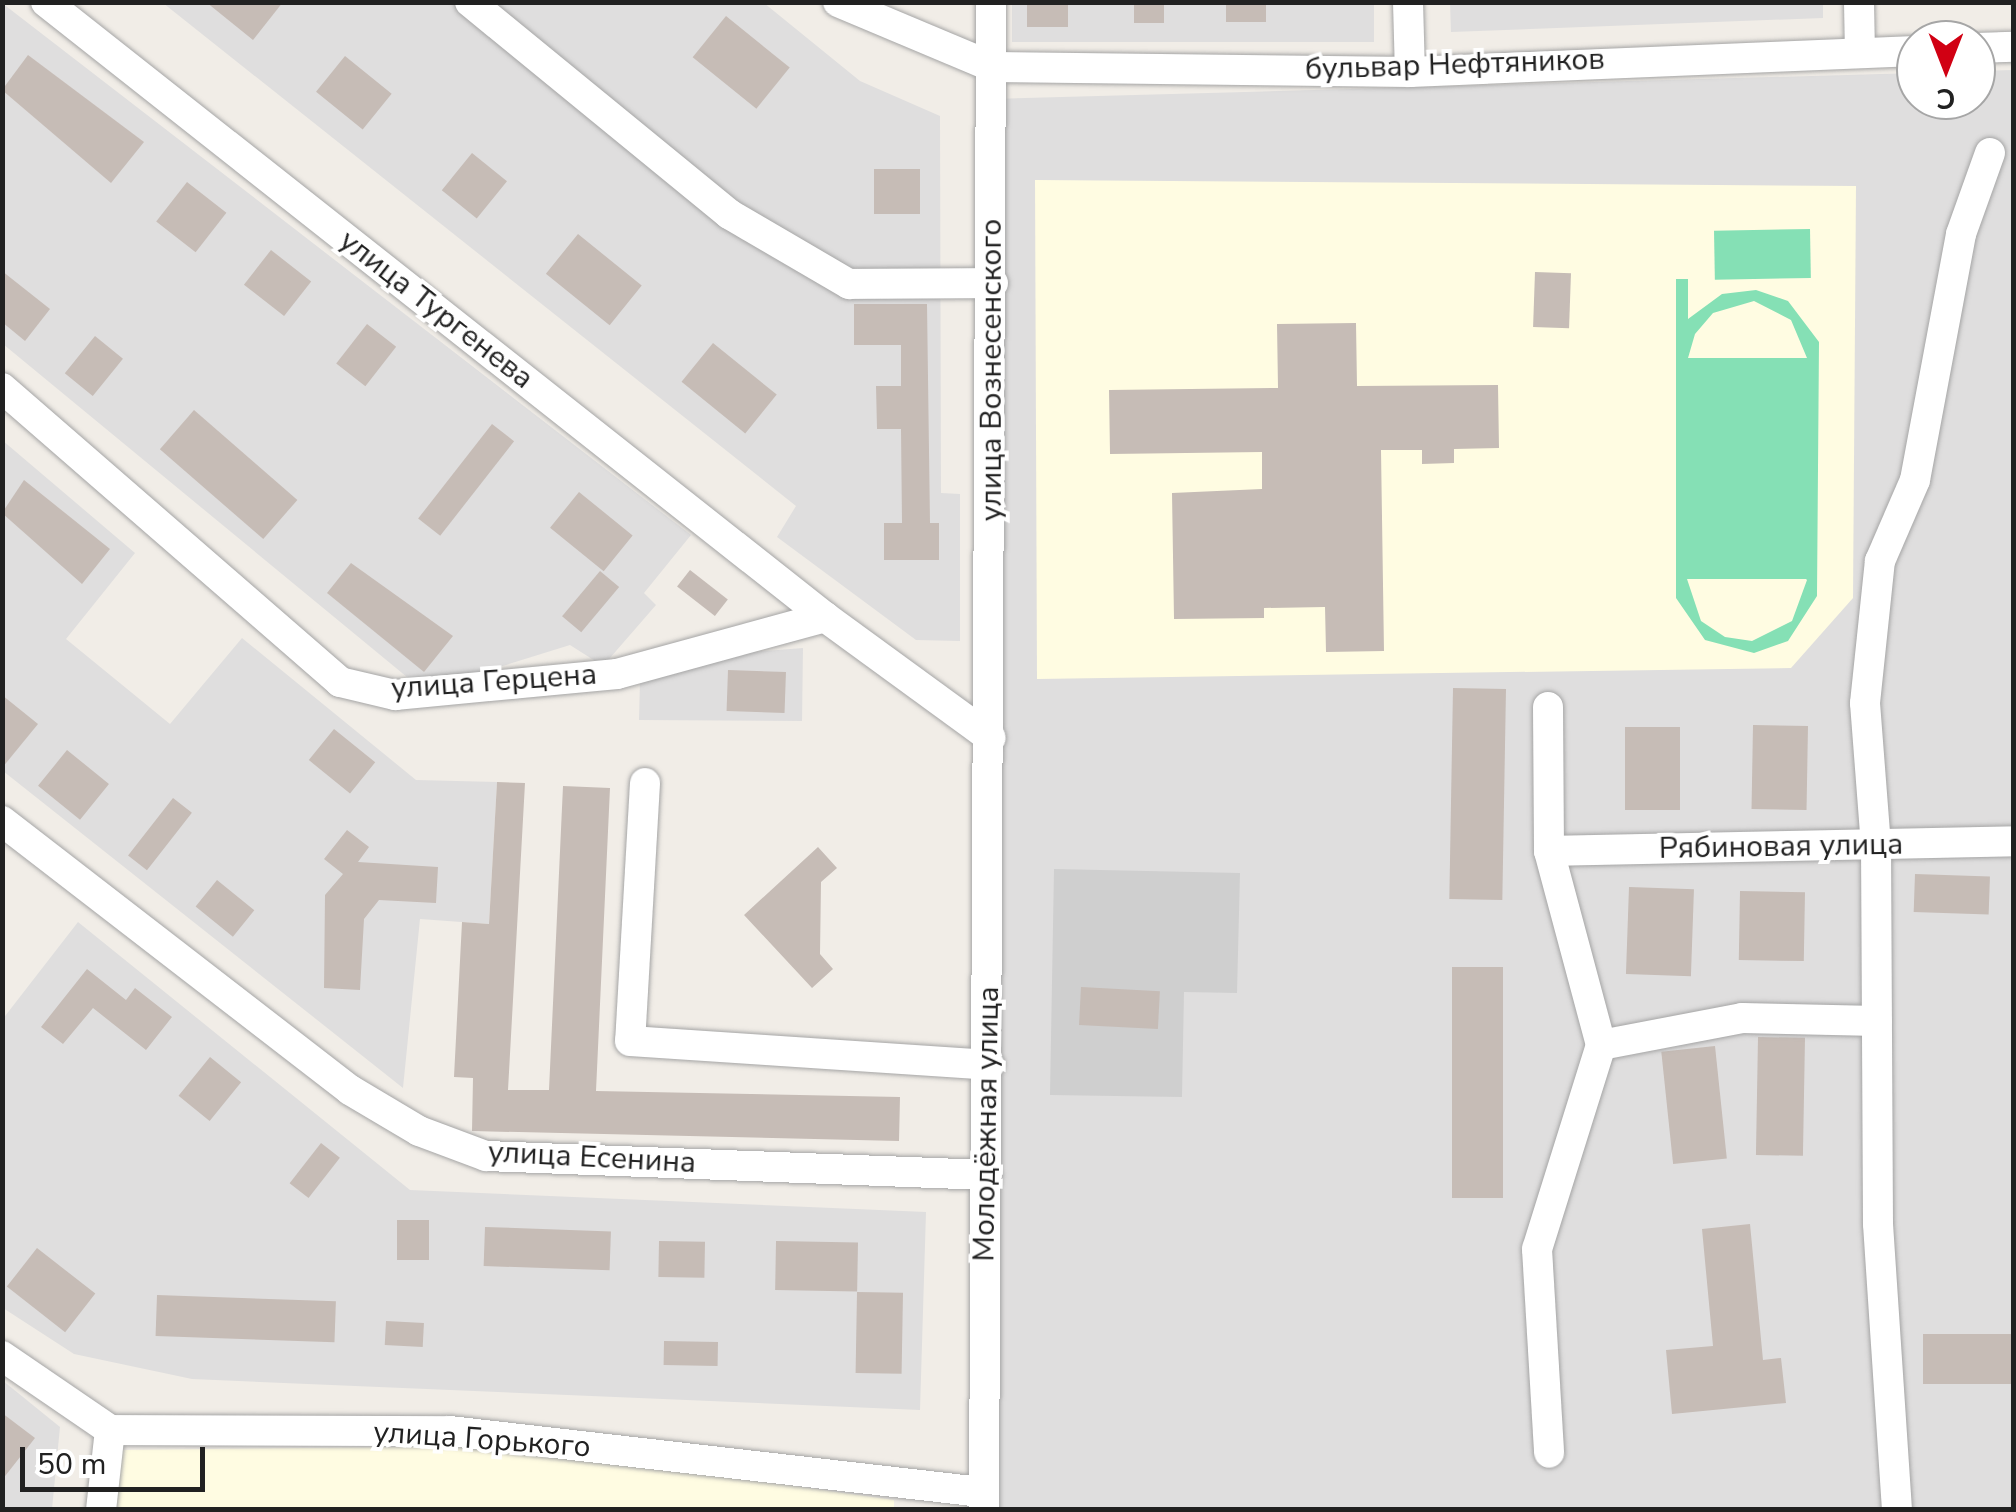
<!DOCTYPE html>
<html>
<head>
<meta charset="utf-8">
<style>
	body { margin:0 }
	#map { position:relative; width:2016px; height:1512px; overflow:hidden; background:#f1ede7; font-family:"Nunito Sans",sans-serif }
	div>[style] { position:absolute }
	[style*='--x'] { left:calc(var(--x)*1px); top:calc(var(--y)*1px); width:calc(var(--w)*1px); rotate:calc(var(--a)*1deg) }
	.residential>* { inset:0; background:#dfdede; transform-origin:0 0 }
	.education>* { inset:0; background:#fffce2 }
	.religious>* { inset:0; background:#cfcfcf }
	.pitch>* { inset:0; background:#85e0b5; transform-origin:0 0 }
	.building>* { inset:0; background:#c6bcb6; transform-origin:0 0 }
	.roads { filter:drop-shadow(0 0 2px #a5a5a5) drop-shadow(0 0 2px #a5a5a5) }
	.minor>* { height:30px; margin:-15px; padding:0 15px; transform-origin:15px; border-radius:15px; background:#fff }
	span { translate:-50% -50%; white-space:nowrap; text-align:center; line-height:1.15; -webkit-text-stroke:8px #fff; paint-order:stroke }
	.street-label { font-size:30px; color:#212121 }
	.frame { position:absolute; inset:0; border:5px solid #212121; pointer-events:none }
	.north { position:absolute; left:1896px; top:20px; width:100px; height:100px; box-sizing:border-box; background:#fff; border:2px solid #a6a6a6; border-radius:50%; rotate:180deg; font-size:28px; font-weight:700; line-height:40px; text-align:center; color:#212121 }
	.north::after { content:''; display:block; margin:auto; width:35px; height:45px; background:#d10013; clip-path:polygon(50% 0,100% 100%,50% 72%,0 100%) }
	.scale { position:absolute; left:20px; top:1447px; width:185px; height:45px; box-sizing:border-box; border:5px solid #212121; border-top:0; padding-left:12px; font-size:30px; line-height:35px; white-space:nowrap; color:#212121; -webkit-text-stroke:8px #fff; paint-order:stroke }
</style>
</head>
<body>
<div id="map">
	<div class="residential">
		<div style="clip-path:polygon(2px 3px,691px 535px,644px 593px,656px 605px,603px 666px,570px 645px,480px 673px,413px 682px,3px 344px)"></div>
		<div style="clip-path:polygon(163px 3px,764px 3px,860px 81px,940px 116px,941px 493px,960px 494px,960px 641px,916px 640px,777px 537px,796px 506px)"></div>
		<div style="left:1012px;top:3px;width:362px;height:39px"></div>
		<div style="clip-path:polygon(1823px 3px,1823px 18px,1451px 32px,1450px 3px)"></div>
		<div style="clip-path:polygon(2013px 70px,2013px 1509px,997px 1509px,993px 99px,1916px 73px,1916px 100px,1976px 100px,1976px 71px)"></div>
		<div style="clip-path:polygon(2px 440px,135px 553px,66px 639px,170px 724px,242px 638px,416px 780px,497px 782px,489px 924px,420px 919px,403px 1088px,3px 771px)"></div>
		<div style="clip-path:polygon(803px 648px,802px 721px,639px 720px,640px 681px,727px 654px)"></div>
		<div style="clip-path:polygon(78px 922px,410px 1190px,926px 1212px,920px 1410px,192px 1379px,74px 1354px,3px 1308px,2px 1020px)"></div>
		<div style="clip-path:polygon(2px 1380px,60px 1427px,52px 1509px,3px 1509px)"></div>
	</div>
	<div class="education">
		<div style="clip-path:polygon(1035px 180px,1856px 186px,1853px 598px,1791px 668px,1037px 679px)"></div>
		<div style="clip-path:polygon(509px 1446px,894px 1500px,894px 1510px,112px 1510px,119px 1450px)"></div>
	</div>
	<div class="religious">
		<div style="clip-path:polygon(1054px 869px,1240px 873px,1237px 993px,1184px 992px,1182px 1097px,1050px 1095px)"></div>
	</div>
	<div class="pitch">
		<div style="left:1810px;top:229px;width:49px;height:96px;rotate:89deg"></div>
		<div style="clip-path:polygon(evenodd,1676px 279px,1688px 279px,1688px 319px,1722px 294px,1756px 290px,1788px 301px,1819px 342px,1817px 596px,1788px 641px,1754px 653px,1705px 640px,1676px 598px,1676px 279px,1754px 301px,1791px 320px,1807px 358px,1688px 358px,1695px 334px,1713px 313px,1754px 301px,1676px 279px,1687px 579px,1806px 579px,1807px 580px,1792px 621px,1752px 641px,1725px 637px,1701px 621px,1687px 579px)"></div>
	</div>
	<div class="building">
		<div style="clip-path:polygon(206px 2px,283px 2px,253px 40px)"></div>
		<div style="left:1027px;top:2px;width:41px;height:25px"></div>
		<div style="left:1134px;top:2px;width:30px;height:21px"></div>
		<div style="left:1226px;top:2px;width:40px;height:20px"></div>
		<div style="left:726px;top:16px;width:82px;height:53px;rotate:39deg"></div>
		<div style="clip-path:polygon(28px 55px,144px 142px,111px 183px,2px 90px)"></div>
		<div style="left:345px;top:56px;width:60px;height:46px;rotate:39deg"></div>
		<div style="left:472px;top:153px;width:45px;height:48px;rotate:39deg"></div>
		<div style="left:874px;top:169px;width:46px;height:45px"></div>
		<div style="left:187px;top:182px;width:50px;height:50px;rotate:38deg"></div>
		<div style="left:578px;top:234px;width:82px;height:51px;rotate:39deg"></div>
		<div style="left:271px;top:250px;width:51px;height:44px;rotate:38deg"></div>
		<div style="clip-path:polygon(2px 271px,50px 309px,25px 341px,2px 322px)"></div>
		<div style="left:1535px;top:272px;width:36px;height:55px;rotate:2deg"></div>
		<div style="clip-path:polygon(854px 304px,927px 304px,930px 523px,939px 523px,939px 560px,884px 560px,884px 523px,902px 523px,901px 429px,877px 429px,876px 386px,901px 386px,901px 345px,854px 345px)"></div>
		<div style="clip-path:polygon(1356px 323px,1357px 386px,1498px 385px,1499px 448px,1454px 449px,1454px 463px,1422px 464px,1422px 450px,1381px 450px,1384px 651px,1326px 652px,1325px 607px,1264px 608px,1264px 618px,1174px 619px,1172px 493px,1262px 489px,1262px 452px,1110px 454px,1109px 390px,1278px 388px,1277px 324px)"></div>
		<div style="left:367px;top:324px;width:37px;height:50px;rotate:38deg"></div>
		<div style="left:95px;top:336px;width:36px;height:48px;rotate:39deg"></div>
		<div style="left:713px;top:343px;width:82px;height:50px;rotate:39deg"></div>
		<div style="left:194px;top:410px;width:137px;height:52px;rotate:41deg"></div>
		<div style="left:492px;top:424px;width:28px;height:120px;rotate:38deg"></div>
		<div style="clip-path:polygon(24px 480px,110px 549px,82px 584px,2px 513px)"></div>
		<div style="left:579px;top:492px;width:69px;height:46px;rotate:39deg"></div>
		<div style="clip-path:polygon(351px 563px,453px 636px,424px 672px,327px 593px)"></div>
		<div style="left:690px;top:570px;width:48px;height:21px;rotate:38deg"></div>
		<div style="left:600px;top:571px;width:25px;height:59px;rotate:40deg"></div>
		<div style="left:728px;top:670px;width:58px;height:41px;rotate:2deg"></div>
		<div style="left:1453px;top:688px;width:53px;height:211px;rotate:1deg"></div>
		<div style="clip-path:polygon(2px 695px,38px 724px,2px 768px)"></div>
		<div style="left:1753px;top:725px;width:55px;height:84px;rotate:1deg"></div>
		<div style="left:1625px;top:727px;width:55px;height:83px"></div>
		<div style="left:334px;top:729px;width:53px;height:40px;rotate:39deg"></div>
		<div style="left:67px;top:750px;width:54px;height:46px;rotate:39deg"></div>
		<div style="clip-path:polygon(497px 782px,525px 783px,508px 1090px,549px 1090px,563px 786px,610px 788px,596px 1091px,900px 1097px,899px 1141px,472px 1131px,473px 1078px,454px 1077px,462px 922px,489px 924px)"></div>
		<div style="left:173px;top:798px;width:24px;height:73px;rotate:38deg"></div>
		<div style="clip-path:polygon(347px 830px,369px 847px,358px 862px,438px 867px,436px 903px,379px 900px,364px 919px,360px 990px,324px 988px,325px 895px,343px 874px,324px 859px)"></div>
		<div style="clip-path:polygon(818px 847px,837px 868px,821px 882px,820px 954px,833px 969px,812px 988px,744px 915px)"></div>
		<div style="left:1915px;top:874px;width:75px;height:38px;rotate:2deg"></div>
		<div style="left:217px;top:880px;width:48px;height:34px;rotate:39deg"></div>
		<div style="left:1629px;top:887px;width:65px;height:87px;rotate:2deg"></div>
		<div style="left:1740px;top:891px;width:65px;height:69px;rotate:1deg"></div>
		<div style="left:1452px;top:967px;width:51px;height:231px"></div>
		<div style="clip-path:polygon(87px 969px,126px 1000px,135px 988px,172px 1017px,146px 1050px,93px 1008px,63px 1044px,41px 1027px)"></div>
		<div style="left:1081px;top:987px;width:79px;height:38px;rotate:3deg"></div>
		<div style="left:1758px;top:1037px;width:47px;height:118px;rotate:1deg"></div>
		<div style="left:1715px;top:1046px;width:113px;height:54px;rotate:84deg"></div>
		<div style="left:210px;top:1057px;width:40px;height:50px;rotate:39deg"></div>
		<div style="left:321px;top:1143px;width:24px;height:51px;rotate:38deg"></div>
		<div style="left:397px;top:1220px;width:32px;height:40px"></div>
		<div style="clip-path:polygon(1750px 1224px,1763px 1360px,1781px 1358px,1786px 1403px,1672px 1414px,1666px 1350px,1713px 1346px,1702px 1229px)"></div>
		<div style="left:485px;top:1227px;width:126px;height:39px;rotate:2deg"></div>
		<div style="left:659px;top:1241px;width:46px;height:36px;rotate:1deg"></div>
		<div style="left:776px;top:1241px;width:82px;height:49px;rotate:1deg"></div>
		<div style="left:37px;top:1248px;width:74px;height:49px;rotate:38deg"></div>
		<div style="left:857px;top:1292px;width:46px;height:81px;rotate:1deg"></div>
		<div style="left:157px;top:1295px;width:179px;height:41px;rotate:2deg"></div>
		<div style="left:386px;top:1321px;width:38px;height:24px;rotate:3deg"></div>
		<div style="left:2014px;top:1334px;width:50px;height:91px;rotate:90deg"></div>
		<div style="left:664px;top:1341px;width:54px;height:24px;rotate:1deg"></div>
		<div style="clip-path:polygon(2px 1413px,35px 1438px,2px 1480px)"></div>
	</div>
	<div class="roads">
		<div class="minor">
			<div style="--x:46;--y:2;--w:993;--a:38.29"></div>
			<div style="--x:470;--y:2;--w:335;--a:39.3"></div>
			<div style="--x:729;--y:214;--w:139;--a:30.3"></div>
			<div style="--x:849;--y:284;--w:144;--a:-0.4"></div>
			<div style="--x:838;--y:2;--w:168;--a:22.8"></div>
			<div style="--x:993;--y:67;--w:417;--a:0.7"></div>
			<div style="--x:1410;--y:72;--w:506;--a:-2.38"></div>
			<div style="--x:1408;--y:2;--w:70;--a:88.4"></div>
			<div style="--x:1859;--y:2;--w:51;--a:88.9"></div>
			<div style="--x:1976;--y:48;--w:38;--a:-2"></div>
			<div style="--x:2;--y:388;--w:448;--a:41"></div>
			<div style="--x:340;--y:682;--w:57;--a:13.3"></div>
			<div style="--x:395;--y:695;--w:223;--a:-5.4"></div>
			<div style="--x:617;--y:674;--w:216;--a:-15.3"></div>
			<div style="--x:825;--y:617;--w:205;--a:36.1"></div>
			<div style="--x:1548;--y:707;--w:144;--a:89.6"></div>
			<div style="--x:1549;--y:851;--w:201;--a:75"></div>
			<div style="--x:1601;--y:1045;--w:214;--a:107.4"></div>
			<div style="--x:1537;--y:1249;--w:204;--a:86.6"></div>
			<div style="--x:645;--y:783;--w:258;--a:93.3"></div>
			<div style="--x:630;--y:1041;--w:360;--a:3.8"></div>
			<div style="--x:2;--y:821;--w:440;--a:37.7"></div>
			<div style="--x:350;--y:1090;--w:80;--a:30.7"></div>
			<div style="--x:419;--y:1131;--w:72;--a:20.5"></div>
			<div style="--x:486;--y:1156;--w:501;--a:2.17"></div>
			<div style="--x:1549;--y:851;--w:465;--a:-1.2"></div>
			<div style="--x:1601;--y:1045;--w:144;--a:-10.8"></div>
			<div style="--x:1742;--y:1018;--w:135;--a:1.3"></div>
			<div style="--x:2;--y:1356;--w:131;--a:34.4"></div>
			<div style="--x:110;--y:1430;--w:340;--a:0.2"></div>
			<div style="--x:450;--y:1431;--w:534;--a:6.55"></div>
			<div style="--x:101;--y:1510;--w:81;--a:-83.6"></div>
			<div style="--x:984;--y:1510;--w:1508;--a:-89.73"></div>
			<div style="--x:1897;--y:1510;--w:287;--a:-93.8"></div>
			<div style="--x:1878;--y:1224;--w:378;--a:-90.3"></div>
			<div style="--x:1876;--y:846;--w:143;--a:-94.4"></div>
			<div style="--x:1865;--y:703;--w:143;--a:-84"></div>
			<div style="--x:1880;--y:561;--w:88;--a:-66.6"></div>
			<div style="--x:1915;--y:480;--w:250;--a:-79.4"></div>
			<div style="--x:1961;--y:234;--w:86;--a:-70.3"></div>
		</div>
	</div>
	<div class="street-label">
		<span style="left:1455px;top:65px;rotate:-2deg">бульвар Нефтяников</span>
		<span style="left:436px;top:310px;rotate:38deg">улица Тургенева</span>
		<span style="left:992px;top:370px;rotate:-90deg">улица Вознесенского</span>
		<span style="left:494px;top:682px;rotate:-4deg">улица Герцена</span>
		<span style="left:1781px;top:847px;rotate:-1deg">Рябиновая улица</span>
		<span style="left:987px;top:1124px;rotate:-89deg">Молодёжная улица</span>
		<span style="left:592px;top:1158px;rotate:3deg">улица Есенина</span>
		<span style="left:482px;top:1440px;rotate:4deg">улица Горького</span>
	</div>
	<div class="frame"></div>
	<div class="north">С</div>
	<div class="scale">50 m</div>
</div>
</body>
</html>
